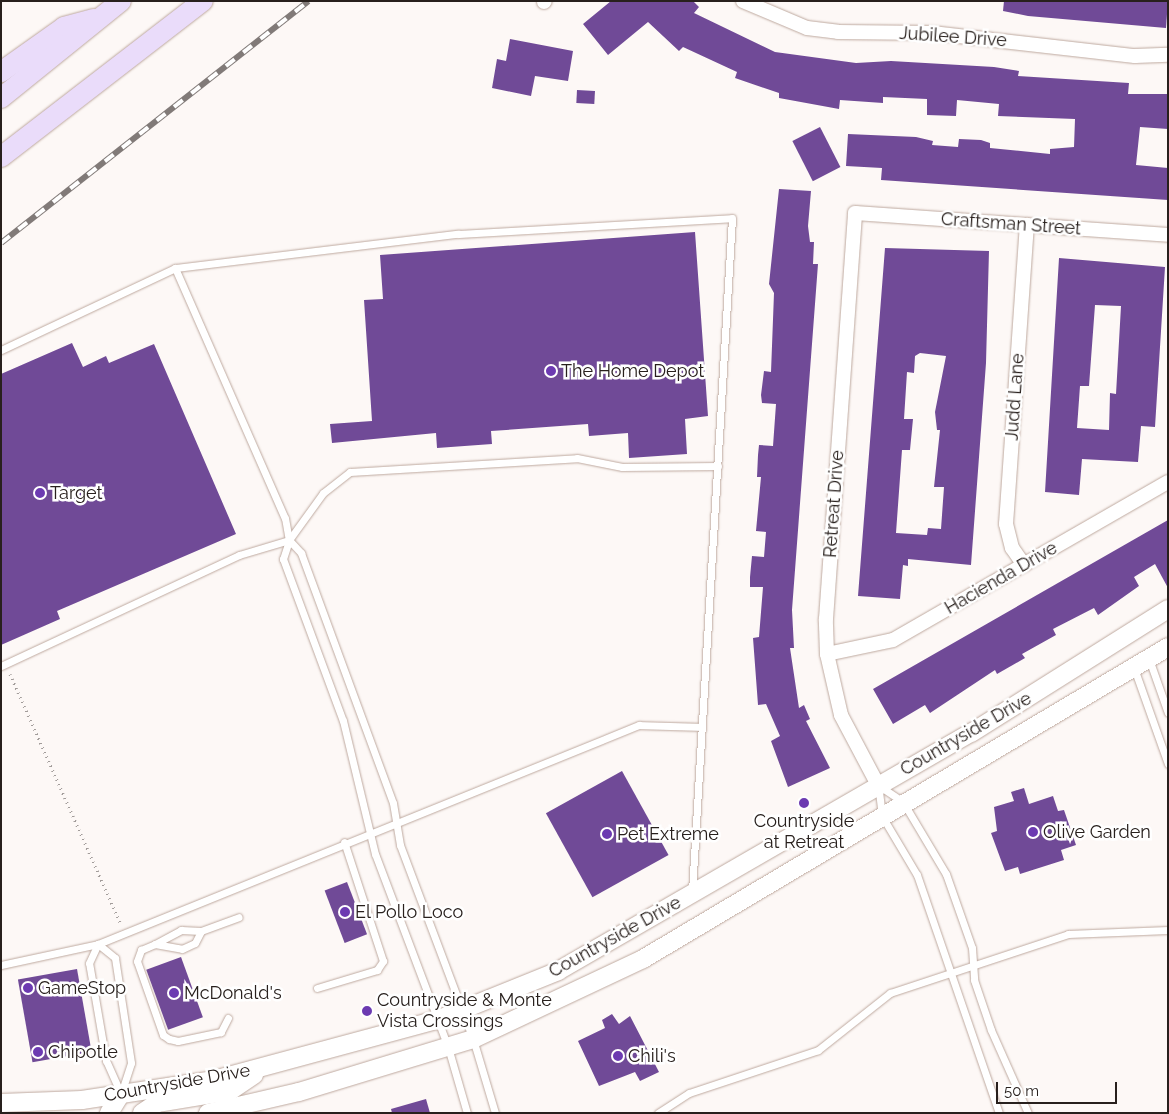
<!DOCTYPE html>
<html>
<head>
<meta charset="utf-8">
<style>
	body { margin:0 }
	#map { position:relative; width:1169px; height:1114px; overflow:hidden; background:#fdf8f6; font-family:Raleway,sans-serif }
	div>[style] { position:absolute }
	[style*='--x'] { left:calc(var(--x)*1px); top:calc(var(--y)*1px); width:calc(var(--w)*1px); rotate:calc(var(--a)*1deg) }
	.building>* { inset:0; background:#704a97; transform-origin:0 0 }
	.path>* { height:3px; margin-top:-1.5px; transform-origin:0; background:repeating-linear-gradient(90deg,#a29c9a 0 1px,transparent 0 5px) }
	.roads { filter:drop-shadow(0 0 1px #bea99f) drop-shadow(0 0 1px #bea99f) }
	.service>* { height:7px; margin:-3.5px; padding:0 3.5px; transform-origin:3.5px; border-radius:3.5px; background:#fff }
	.minor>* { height:14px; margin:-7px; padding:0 7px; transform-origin:7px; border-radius:7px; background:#fff }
	.tertiary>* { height:18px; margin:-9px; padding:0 9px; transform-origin:9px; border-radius:9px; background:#fff }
	.secondary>* { height:20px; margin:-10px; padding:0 10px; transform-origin:10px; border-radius:10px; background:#eadcfa }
	.rail>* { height:5.5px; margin-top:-2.75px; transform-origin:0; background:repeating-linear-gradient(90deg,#fff 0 11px,#817a78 0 22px); box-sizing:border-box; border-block:1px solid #817a78 }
	.dots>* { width:14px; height:14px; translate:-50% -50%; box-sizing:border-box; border:2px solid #fff; border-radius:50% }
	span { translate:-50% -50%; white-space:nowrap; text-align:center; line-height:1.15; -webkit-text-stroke:5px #fff; paint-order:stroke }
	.street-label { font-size:18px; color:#28201d }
	.poi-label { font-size:18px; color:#28201d }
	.left { translate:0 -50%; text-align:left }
	.frame { position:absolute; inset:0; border:2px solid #28201d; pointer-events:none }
	.scale { position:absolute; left:996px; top:1082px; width:121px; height:22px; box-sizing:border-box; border:2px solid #28201d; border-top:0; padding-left:6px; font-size:15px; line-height:18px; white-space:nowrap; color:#28201d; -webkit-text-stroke:4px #fff; paint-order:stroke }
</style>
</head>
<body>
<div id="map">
	<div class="building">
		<div style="clip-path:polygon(611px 1px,693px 1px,699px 7px,694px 13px,775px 52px,856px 63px,891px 61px,994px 67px,1019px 71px,1018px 76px,1129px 83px,1128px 94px,1168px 94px,1168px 129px,1140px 127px,1136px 165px,1168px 168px,1168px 200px,881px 180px,882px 168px,846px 166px,848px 134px,916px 137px,933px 141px,932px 145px,958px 147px,959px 139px,981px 140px,990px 143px,990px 148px,1050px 154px,1050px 149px,1074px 147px,1075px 119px,998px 116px,999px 104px,957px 100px,956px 116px,927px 115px,927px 99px,883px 97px,883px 103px,840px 100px,839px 109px,779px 98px,779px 93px,735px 78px,737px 72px,683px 47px,679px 51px,648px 22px,608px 55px,583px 24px)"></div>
		<div style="clip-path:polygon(1004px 1px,1168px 1px,1166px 28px,1028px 16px,1003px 11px)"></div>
		<div style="clip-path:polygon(510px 39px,573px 51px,568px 81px,535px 76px,531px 96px,492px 88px,497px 59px,506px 61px)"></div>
		<div style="left:577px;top:90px;width:18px;height:13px;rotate:3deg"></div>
		<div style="left:820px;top:127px;width:45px;height:31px;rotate:63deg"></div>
		<div style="clip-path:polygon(779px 189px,811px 191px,808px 226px,810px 242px,814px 242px,813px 264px,818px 264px,792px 610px,794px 648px,790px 648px,799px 708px,804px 705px,810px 719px,806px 721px,830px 768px,788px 787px,771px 741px,780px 736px,766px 704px,758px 705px,753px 638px,759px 637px,763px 587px,750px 587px,750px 577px,752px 556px,764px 557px,766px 532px,756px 531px,761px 477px,757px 477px,758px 455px,759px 445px,773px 446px,776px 404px,762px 403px,761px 395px,764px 371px,771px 372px,774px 293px,769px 284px)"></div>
		<div style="clip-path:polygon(695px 232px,708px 416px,685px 419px,687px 454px,629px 458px,628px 433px,589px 436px,588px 424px,491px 431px,492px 444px,437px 448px,436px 433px,332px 443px,330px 424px,372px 421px,364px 300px,383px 299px,380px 255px)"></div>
		<div style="clip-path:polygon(evenodd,885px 248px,989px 251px,986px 363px,971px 565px,908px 559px,908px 566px,903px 565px,900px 599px,858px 596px,885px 248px,920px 353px,946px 356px,935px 412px,937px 430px,940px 430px,934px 487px,944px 487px,941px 529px,928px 528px,927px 535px,896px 533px,902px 450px,910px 450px,913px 419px,904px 419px,907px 372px,914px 373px,915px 356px,920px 353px)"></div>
		<div style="clip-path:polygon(evenodd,1059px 258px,1165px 267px,1155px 427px,1141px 426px,1138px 462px,1082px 459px,1079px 495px,1045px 492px,1059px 258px,1095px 305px,1121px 306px,1116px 394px,1110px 393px,1109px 430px,1077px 428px,1080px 386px,1089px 386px,1095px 305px)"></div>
		<div style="clip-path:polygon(72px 343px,83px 367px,106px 356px,109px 363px,154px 344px,236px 534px,57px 611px,60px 619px,1px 645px,1px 374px)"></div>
		<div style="clip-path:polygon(1168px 520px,1168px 588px,1155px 564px,1134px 577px,1139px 586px,1098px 615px,1094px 608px,1053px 629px,1056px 635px,1022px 654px,1025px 658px,997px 674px,995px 670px,930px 713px,925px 705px,893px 724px,873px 689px)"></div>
		<div style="left:622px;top:771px;width:96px;height:87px;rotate:61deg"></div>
		<div style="clip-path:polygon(1024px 788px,1029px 804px,1053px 796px,1058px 811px,1064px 810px,1076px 845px,1061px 850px,1064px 860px,1020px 874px,1018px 867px,1005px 871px,991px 833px,997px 831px,994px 807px,1014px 801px,1011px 792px)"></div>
		<div style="left:347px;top:882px;width:56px;height:24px;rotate:69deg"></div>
		<div style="left:181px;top:957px;width:64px;height:37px;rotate:70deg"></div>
		<div style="left:77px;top:969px;width:84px;height:60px;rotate:80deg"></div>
		<div style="clip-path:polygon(612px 1014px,619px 1024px,630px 1016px,659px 1072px,640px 1081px,635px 1072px,599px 1086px,578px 1041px,605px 1028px,602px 1020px)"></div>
		<div style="clip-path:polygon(426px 1099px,430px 1113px,392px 1113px,391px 1109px)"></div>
	</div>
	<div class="path">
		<div style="--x:10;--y:674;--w:274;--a:66.1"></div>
	</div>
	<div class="roads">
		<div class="service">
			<div style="--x:175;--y:268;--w:273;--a:66.3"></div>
			<div style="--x:285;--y:518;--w:22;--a:80"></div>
			<div style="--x:289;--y:540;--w:18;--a:47"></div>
			<div style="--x:301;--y:553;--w:266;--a:69.8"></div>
			<div style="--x:393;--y:803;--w:43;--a:80.5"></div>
			<div style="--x:400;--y:845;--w:207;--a:69.4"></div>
			<div style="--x:473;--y:1039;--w:77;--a:73.4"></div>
			<div style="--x:1;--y:350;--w:192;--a:-25.2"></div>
			<div style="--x:175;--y:268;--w:285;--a:-6.9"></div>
			<div style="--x:458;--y:234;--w:274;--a:-3.3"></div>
			<div style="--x:732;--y:218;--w:675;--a:93.4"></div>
			<div style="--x:1149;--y:659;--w:57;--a:70.6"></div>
			<div style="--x:1;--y:666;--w:263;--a:-25"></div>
			<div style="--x:239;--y:555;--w:52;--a:-16.7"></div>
			<div style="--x:1134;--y:668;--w:102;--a:70.5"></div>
			<div style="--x:98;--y:944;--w:22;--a:39"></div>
			<div style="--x:115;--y:958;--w:106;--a:81.3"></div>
			<div style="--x:131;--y:1063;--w:33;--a:108"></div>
			<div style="--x:121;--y:1094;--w:36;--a:-114"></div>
			<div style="--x:106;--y:1061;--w:99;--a:-99.8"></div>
			<div style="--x:89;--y:963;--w:21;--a:-65"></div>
			<div style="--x:155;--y:944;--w:30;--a:-28"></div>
			<div style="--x:181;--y:930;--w:20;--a:3"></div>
			<div style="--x:1;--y:965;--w:99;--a:-12.2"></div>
			<div style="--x:98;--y:944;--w:584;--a:-22.04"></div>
			<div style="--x:639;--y:725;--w:62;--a:1.8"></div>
			<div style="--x:317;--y:988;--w:63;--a:-16.7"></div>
			<div style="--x:377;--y:970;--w:11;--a:-56"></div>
			<div style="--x:383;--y:961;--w:125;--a:-108.1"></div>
			<div style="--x:228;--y:1018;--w:16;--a:117"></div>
			<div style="--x:221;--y:1032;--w:44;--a:168.2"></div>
			<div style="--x:178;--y:1041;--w:9;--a:-167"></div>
			<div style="--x:169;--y:1039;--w:7;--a:-146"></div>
			<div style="--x:163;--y:1035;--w:78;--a:-109.4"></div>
			<div style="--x:137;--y:961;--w:12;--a:-70"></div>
			<div style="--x:141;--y:950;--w:15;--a:-23"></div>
			<div style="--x:155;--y:944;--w:27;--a:10"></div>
			<div style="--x:182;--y:949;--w:14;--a:-25"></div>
			<div style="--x:195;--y:943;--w:13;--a:-63"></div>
			<div style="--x:201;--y:931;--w:40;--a:-20.2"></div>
			<div style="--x:467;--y:1113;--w:69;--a:-106.1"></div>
			<div style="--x:448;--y:1047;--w:206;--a:-110.7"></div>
			<div style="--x:375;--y:854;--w:137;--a:-103.5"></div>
			<div style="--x:343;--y:721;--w:173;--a:-110.3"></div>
			<div style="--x:283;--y:559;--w:20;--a:-72"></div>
			<div style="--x:289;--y:540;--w:58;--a:-54.1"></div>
			<div style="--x:323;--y:493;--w:34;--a:-38"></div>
			<div style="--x:350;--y:472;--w:227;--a:-3.5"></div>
			<div style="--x:577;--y:458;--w:46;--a:11.3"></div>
			<div style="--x:622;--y:467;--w:96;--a:-0.6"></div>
			<div style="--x:658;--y:1113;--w:37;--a:-33"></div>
			<div style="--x:689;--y:1093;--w:136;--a:-18.4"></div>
			<div style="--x:818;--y:1050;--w:92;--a:-38.4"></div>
			<div style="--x:890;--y:993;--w:188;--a:-18.3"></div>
			<div style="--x:1068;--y:934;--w:100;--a:-2.3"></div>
			<div style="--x:999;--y:1113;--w:252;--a:-109"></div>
			<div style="--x:917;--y:875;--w:69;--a:-120.7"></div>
			<div style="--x:882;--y:816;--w:31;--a:-97"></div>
			<div style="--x:878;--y:785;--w:30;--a:34"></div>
			<div style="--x:903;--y:802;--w:84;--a:59.2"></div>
			<div style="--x:946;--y:874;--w:78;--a:70.6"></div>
			<div style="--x:972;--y:948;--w:32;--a:86"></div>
			<div style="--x:974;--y:980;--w:53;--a:71.2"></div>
			<div style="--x:991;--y:1030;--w:91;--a:66"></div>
		</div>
		<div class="minor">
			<div style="--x:743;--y:1;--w:69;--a:22.9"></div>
			<div style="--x:807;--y:28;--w:31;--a:7"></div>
			<div style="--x:838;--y:32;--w:94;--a:0.6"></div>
			<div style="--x:932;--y:33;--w:204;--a:6.5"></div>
			<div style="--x:1135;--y:56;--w:33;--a:-2"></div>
			<div style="--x:544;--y:2;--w:1;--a:-45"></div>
			<div style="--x:1024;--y:565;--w:21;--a:-125"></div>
			<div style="--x:1012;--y:548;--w:25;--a:-104"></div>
			<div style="--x:1006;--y:524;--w:300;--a:-86"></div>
			<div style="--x:827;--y:654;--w:67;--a:-12"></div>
			<div style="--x:893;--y:640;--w:317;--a:-29.9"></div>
			<div style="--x:878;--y:785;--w:79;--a:-117.9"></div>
			<div style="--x:841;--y:715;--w:63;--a:-102.9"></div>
			<div style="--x:827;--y:654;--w:35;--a:-92"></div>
			<div style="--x:826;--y:619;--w:407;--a:-85.9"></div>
			<div style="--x:855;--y:213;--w:314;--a:4"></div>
		</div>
		<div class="tertiary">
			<div style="--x:1;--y:1103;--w:81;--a:-2.1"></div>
			<div style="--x:82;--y:1100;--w:134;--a:-8.6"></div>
			<div style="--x:214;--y:1080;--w:231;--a:-15.1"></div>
			<div style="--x:437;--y:1020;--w:131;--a:-22"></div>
			<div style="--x:558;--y:971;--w:477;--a:-30"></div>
			<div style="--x:971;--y:733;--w:233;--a:-32.2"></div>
			<div style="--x:109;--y:1113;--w:22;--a:-58"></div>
			<div style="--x:142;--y:1113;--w:18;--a:-34"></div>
			<div style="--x:157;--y:1103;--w:74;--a:-9.3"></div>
			<div style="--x:230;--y:1091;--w:29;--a:-34"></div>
			<div style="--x:208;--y:1113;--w:93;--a:-13"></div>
			<div style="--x:299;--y:1092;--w:182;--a:-16.9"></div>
			<div style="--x:473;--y:1039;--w:188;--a:-25.2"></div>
			<div style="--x:643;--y:959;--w:611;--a:-30.72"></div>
		</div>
		<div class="secondary">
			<div style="--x:1;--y:72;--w:77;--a:-35.5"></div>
			<div style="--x:64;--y:27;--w:31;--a:-15"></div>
			<div style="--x:1;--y:98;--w:154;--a:-38.9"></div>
			<div style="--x:1;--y:157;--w:255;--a:-37.7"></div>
		</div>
	</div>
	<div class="rail">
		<div style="--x:1;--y:243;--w:391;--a:-38.2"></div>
	</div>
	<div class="dots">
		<div style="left:551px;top:371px;background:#6c3ab1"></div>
		<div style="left:40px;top:493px;background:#6c3ab1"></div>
		<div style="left:804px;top:803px;background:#6c3ab1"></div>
		<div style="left:1033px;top:832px;background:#6c3ab1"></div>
		<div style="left:607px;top:834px;background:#6c3ab1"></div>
		<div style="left:345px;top:912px;background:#6c3ab1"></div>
		<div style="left:28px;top:988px;background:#6c3ab1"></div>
		<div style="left:174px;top:993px;background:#6c3ab1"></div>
		<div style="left:367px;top:1011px;background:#6c3ab1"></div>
		<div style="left:38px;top:1052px;background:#6c3ab1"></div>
		<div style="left:618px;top:1056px;background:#6c3ab1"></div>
	</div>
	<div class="street-label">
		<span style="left:953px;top:37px;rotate:4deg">Jubilee Drive</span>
		<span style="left:1011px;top:224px;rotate:4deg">Craftsman Street</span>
		<span style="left:1015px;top:397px;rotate:-86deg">Judd Lane</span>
		<span style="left:834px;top:504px;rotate:-86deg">Retreat Drive</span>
		<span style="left:1001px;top:578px;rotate:-30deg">Hacienda Drive</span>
		<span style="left:966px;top:734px;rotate:-30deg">Countryside Drive</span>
		<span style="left:615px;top:937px;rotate:-29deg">Countryside Drive</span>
		<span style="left:177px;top:1083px;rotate:-10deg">Countryside Drive</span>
	</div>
	<div class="poi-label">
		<span class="left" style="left:561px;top:371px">The Home Depot</span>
		<span class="left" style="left:50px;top:493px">Target</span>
		<span style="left:804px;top:832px">Countryside<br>at Retreat</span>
		<span class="left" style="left:1043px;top:832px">Olive Garden</span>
		<span class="left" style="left:617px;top:834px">Pet Extreme</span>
		<span class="left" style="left:355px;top:912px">El Pollo Loco</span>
		<span class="left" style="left:38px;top:988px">GameStop</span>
		<span class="left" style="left:184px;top:993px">McDonald's</span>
		<span class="left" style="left:377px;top:1011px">Countryside &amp; Monte<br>Vista Crossings</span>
		<span class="left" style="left:48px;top:1052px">Chipotle</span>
		<span class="left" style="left:628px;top:1056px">Chili's</span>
	</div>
	<div class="frame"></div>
	<div class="scale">50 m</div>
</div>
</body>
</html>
